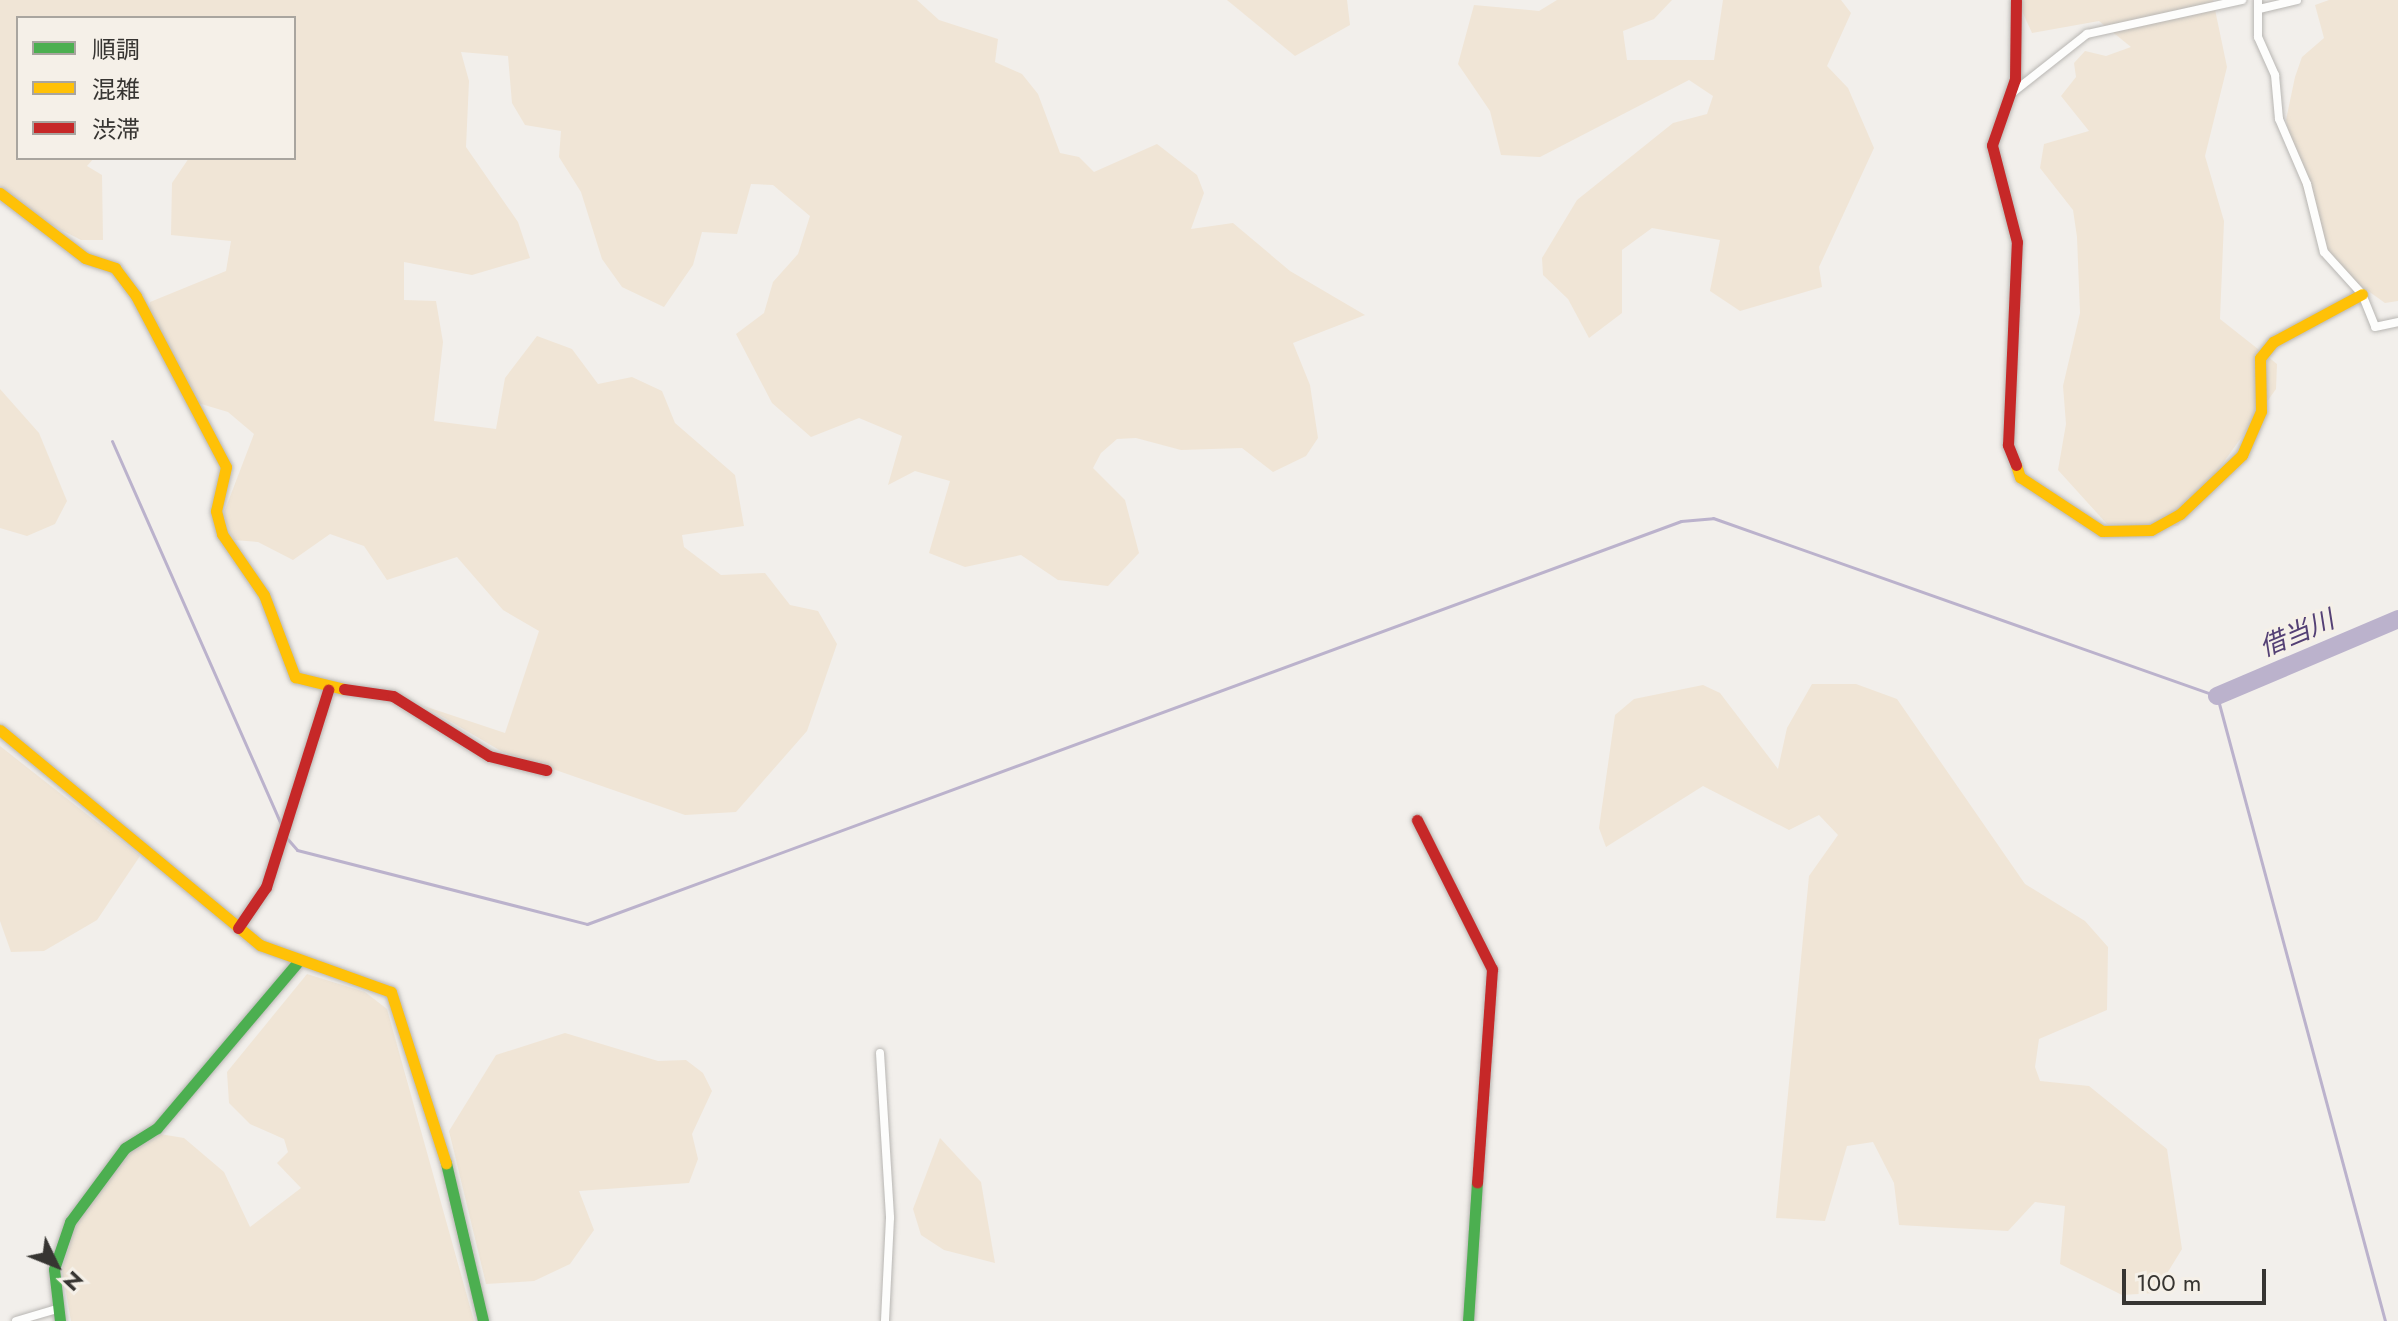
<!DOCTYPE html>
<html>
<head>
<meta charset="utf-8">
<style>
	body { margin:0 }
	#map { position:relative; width:2398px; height:1321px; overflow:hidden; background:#f2efeb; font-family:Jost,"Noto Sans JP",sans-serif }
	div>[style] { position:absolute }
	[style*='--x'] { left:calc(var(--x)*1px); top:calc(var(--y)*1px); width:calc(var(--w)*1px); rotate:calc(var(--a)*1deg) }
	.green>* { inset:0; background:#f0e5d6 }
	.stream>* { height:3px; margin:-1.5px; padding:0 1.5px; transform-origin:1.5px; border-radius:1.5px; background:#bbb2cc }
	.river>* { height:18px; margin:-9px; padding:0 9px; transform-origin:9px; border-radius:9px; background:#bbb2cc }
	.roads { filter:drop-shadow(0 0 2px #b8b6b3) drop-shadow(0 0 2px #b8b6b3) }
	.street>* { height:8px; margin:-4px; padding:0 4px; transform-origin:4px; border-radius:4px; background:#fdfdfc }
	.fast>* { height:11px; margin:-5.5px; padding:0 5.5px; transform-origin:5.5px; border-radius:5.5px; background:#4caf50 }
	.slow>* { height:11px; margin:-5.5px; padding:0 5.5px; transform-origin:5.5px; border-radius:5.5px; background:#ffc107 }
	.jam>* { height:11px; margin:-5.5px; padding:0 5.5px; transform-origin:5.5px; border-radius:5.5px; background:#c62828 }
	span { translate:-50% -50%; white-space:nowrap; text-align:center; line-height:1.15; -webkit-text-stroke:6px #f5f0e8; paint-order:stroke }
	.water-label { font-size:26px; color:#544075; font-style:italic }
	.legend { position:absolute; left:16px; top:16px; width:280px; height:144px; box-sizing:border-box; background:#f5f0e8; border:2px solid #a9a59f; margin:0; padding:10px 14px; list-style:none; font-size:24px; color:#373532 }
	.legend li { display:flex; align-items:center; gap:16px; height:40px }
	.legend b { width:40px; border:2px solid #a9a59f }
	.north { position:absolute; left:16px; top:1225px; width:80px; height:80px; -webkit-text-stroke:6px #f5f0e8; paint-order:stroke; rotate:133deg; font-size:22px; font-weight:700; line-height:32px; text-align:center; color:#373532 }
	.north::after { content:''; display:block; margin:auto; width:28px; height:36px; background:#373532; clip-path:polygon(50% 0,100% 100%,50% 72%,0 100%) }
	.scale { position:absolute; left:2122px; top:1269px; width:144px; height:36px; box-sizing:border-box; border:4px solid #373532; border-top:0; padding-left:10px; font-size:24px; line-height:28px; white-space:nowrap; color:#373532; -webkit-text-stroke:6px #f5f0e8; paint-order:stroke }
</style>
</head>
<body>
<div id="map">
	<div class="green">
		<div style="clip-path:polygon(0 0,917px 0,939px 20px,998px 39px,995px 62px,1022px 74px,1038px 94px,1060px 153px,1079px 157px,1094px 172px,1157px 144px,1197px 175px,1204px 193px,1191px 229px,1233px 223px,1290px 271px,1365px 315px,1293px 343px,1310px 385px,1318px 438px,1306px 456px,1273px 472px,1242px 448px,1181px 450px,1136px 438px,1117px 439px,1101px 453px,1093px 468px,1125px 500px,1139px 553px,1108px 586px,1058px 580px,1021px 555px,965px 567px,929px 553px,950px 481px,915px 471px,888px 485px,902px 436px,859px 418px,811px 437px,772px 403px,736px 334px,764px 313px,773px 282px,798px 254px,810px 216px,773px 185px,751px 184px,737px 234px,702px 232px,693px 265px,664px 307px,622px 287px,602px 259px,581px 192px,559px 157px,561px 131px,525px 125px,512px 103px,508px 56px,461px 52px,469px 81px,466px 147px,518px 222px,530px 258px,472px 275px,404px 262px,404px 300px,436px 301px,443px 342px,434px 421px,496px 429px,505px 378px,537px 336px,572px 349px,598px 384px,632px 377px,662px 391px,675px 423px,735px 475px,744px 526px,682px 535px,684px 547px,721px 575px,765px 573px,790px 605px,818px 611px,837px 644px,807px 731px,736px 812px,685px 815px,501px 751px,424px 706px,505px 733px,539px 631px,503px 610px,457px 557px,387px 580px,364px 546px,330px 534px,293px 560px,258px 542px,234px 540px,223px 515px,254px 434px,228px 412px,198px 403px,149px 329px,150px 302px,226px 271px,231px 241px,171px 235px,172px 183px,189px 158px,294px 158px,294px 18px,18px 18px,18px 158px,94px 158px,87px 166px,102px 175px,103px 240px,81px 240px,11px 204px,0 188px)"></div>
		<div style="clip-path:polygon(1227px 0,1347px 0,1350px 25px,1295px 56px)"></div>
		<div style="clip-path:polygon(1557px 0,1672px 0,1654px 19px,1623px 31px,1627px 60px,1714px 60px,1723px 0,1841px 0,1851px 13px,1827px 66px,1848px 88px,1874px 148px,1819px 267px,1822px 287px,1740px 311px,1710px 291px,1720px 240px,1652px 228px,1622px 250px,1622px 313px,1589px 338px,1568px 299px,1543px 275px,1542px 258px,1577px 200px,1673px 123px,1707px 114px,1713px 96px,1689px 80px,1540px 157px,1501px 155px,1490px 111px,1458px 64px,1474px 5px,1539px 11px)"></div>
		<div style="clip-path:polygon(2017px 0,2213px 0,2227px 67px,2205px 156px,2224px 221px,2220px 319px,2277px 364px,2276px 389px,2178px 526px,2107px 524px,2058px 470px,2066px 424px,2063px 386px,2080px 313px,2077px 237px,2073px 210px,2040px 168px,2044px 144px,2089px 131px,2061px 96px,2076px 77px,2074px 63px,2085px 51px,2106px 56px,2131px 47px,2099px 21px,2032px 33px)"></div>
		<div style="clip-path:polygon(2329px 0,2398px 0,2398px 301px,2385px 303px,2346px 275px,2318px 237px,2293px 156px,2286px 120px,2295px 77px,2302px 57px,2324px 38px,2315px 5px)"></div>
		<div style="clip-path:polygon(0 389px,39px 433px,67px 501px,55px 524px,27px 536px,0 528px)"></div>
		<div style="clip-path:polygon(1812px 684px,1856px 684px,1897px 699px,2025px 884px,2085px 921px,2108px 947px,2107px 1010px,2039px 1039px,2035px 1067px,2040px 1081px,2089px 1086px,2167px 1149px,2182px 1249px,2155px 1293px,2122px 1295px,2060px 1264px,2065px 1206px,2035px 1202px,2008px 1231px,1899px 1225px,1894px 1183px,1873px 1142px,1847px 1146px,1825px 1221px,1776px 1218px,1809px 876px,1838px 835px,1819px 815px,1789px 830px,1703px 786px,1606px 847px,1599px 828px,1615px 715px,1634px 699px,1703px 685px,1720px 693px,1778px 769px,1787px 728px)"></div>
		<div style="clip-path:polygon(0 746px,140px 856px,97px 920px,44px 951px,11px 952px,0 921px)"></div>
		<div style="clip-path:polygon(307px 974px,365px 992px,387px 1009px,474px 1321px,71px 1321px,62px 1270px,77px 1219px,136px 1144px,154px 1133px,184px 1138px,224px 1172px,250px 1227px,301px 1188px,277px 1163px,288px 1152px,284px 1139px,250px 1124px,229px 1103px,227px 1072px)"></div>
		<div style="clip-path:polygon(565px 1033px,658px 1061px,686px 1060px,703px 1073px,712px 1091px,692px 1134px,698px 1159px,689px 1183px,579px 1191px,594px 1230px,570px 1264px,534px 1281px,486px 1284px,449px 1131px,496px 1055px)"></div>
		<div style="clip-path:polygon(940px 1138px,981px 1182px,995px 1263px,944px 1250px,921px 1235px,913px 1209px)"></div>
	</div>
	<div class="stream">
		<div style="--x:112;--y:441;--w:420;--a:66.2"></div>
		<div style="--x:285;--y:836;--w:18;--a:49"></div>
		<div style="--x:297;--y:850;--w:299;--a:14.3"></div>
		<div style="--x:587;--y:924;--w:1166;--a:-20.22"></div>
		<div style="--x:1681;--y:521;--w:32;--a:-5"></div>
		<div style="--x:1713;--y:518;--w:535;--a:19.45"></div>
		<div style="--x:2217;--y:696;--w:647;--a:74.95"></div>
	</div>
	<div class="river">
		<div style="--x:2217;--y:696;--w:197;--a:-23"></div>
	</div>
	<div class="roads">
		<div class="street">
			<div style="--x:2258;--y:0;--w:37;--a:90"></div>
			<div style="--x:2258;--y:37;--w:42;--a:65.9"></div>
			<div style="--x:2275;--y:75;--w:44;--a:84.8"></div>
			<div style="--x:2279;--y:119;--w:71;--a:66.7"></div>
			<div style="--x:2307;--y:184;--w:70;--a:76"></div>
			<div style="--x:2324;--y:252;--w:57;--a:47.9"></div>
			<div style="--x:2362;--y:294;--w:35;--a:68"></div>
			<div style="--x:2375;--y:327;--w:24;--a:-12"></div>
			<div style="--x:2259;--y:9;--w:39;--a:-13"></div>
			<div style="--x:2011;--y:94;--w:97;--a:-38.3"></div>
			<div style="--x:2087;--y:34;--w:159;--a:-12.4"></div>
			<div style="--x:880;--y:1053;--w:165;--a:86.5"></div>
			<div style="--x:890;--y:1218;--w:103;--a:92.8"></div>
			<div style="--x:16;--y:1321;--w:43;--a:-16.3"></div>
		</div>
		<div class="fast">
			<div style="--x:446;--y:1163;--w:162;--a:76.8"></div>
			<div style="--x:60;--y:1321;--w:52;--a:-96.6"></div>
			<div style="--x:54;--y:1269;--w:50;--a:-71.2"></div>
			<div style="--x:70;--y:1222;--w:92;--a:-53.4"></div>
			<div style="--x:125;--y:1148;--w:38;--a:-32"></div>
			<div style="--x:157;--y:1128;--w:215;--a:-49.7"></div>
			<div style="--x:1468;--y:1321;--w:139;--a:-86.3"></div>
		</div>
		<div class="slow">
			<div style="--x:0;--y:193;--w:107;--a:37.4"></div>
			<div style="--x:85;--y:258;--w:32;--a:18"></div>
			<div style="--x:115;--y:268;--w:35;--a:53"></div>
			<div style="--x:136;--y:296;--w:193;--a:62.2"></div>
			<div style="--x:226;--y:467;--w:45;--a:102.8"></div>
			<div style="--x:216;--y:511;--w:24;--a:75"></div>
			<div style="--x:222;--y:534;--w:74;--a:55.5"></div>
			<div style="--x:264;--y:595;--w:88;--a:69.3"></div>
			<div style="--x:295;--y:677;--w:50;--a:13.8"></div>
			<div style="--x:2016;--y:465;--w:13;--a:72"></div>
			<div style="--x:2020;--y:477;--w:98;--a:33.4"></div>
			<div style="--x:2102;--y:531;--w:49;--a:-1.2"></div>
			<div style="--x:2151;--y:530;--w:33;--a:-29"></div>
			<div style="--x:2180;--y:514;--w:86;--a:-43.6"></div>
			<div style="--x:2242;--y:455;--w:48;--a:-66.6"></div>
			<div style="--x:2261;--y:411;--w:53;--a:-91.1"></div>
			<div style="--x:2260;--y:358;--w:21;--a:-51"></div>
			<div style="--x:2273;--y:342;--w:101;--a:-28.3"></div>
			<div style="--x:0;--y:730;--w:337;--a:39.6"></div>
			<div style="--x:260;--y:945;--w:139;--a:19.7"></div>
			<div style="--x:391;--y:992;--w:180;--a:72.2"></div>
		</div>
		<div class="jam">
			<div style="--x:2016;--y:465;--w:22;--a:-112"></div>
			<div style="--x:2008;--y:445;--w:203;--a:-87.5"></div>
			<div style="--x:2017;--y:242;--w:100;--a:-104.5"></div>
			<div style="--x:1992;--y:145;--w:70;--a:-70.8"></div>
			<div style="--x:2015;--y:79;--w:79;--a:-89.3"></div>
			<div style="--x:344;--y:689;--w:49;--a:8.1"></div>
			<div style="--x:393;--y:696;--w:113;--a:32"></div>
			<div style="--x:489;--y:756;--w:59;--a:13.8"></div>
			<div style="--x:1417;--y:820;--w:167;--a:63.3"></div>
			<div style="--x:1492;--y:969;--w:214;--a:94"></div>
			<div style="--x:238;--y:928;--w:50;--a:-55.7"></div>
			<div style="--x:266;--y:887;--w:207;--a:-72.5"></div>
		</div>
	</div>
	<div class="water-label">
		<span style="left:2297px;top:634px;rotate:-23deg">借当川</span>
	</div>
	<ul class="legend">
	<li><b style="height:10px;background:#4caf50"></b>順調</li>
	<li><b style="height:10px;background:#ffc107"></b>混雑</li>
	<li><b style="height:10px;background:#c62828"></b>渋滞</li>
	</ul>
	<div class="north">N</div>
	<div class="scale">100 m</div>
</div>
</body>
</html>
